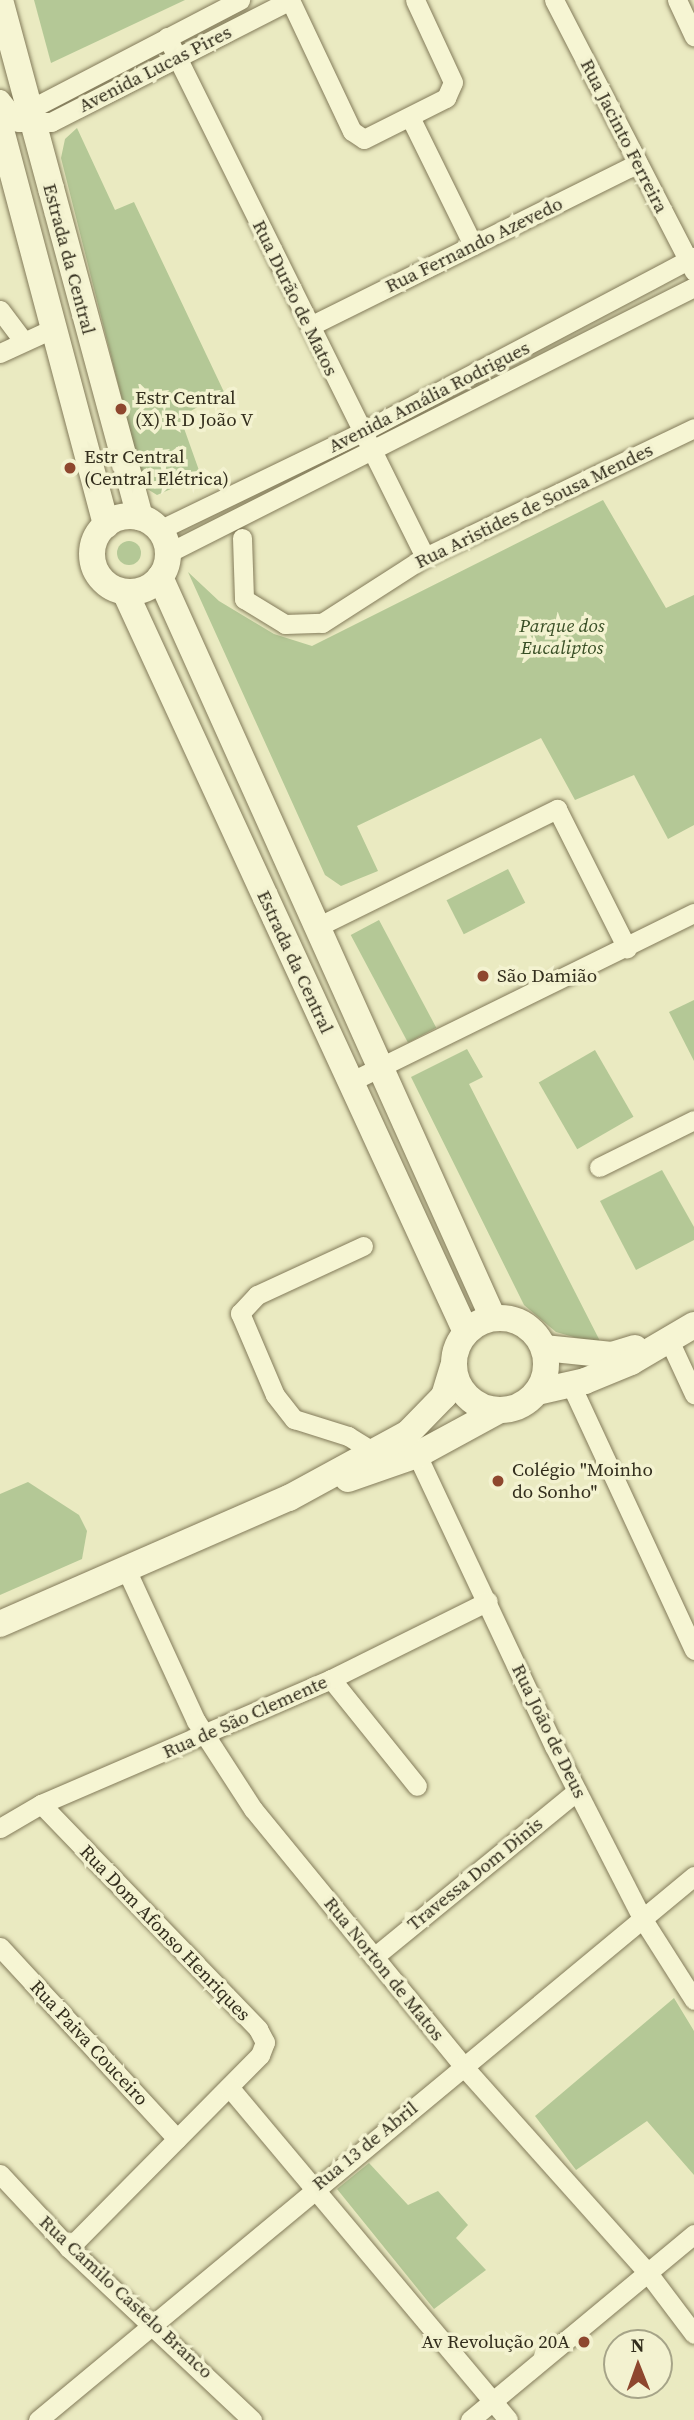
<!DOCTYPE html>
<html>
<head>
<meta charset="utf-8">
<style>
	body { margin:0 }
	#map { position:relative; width:694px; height:2420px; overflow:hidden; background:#eaeac1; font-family:"Source Serif 4",serif }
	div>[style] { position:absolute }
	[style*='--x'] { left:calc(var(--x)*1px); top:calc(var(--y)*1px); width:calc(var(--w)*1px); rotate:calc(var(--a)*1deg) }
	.green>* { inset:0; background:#b4c896; transform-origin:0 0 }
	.round { border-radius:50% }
	.roads { filter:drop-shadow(0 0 2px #837b5a) drop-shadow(0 0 2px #837b5a) }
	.street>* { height:19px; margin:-9.5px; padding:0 9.5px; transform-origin:9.5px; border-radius:9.5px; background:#f6f5d3 }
	.secondary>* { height:26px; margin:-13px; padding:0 13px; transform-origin:13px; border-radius:13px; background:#f6f5d3 }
	.secondary>.ring { margin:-13px; padding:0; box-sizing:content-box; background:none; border:26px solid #f6f5d3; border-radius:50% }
	.dots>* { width:19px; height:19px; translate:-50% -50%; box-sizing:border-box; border:4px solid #f3f2d0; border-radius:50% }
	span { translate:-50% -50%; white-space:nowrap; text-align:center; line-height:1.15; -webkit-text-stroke:7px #f3f2d0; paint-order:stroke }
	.street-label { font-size:19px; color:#332e1d }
	.poi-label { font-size:19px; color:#332e1d }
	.left { translate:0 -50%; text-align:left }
	.right { translate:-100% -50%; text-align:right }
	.park-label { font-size:19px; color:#384e25; font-style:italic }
	.north { position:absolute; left:603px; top:2329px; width:70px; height:70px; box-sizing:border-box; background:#f3f2d0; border:2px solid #a6a488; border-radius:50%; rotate:359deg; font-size:19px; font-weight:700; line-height:28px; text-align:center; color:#332e1d }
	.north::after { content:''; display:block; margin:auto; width:24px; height:32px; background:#8e472e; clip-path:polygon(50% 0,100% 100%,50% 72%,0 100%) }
</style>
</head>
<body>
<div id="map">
	<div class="green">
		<div style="clip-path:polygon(34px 0,185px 0,51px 63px)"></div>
		<div style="clip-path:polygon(77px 128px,115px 210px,134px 202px,224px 392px,180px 417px,201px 476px,157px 495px,144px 487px,61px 158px,65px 139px)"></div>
		<div style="clip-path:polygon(603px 500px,666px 608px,694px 595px,694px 825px,668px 839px,634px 775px,575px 800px,541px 738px,357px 826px,378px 871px,341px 886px,325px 875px,188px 572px,219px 601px,274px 634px,312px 646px)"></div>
		<div class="round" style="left:117px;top:541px;width:24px;height:24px"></div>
		<div style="left:508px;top:869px;width:38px;height:69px;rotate:63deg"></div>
		<div style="left:379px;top:920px;width:122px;height:32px;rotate:62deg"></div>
		<div style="clip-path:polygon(694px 1000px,694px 1061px,669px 1012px)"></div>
		<div style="clip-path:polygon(467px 1049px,483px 1077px,469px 1084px,602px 1345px,556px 1332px,524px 1305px,411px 1077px)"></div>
		<div style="left:595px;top:1050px;width:77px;height:65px;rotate:60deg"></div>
		<div style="clip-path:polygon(662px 1170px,694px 1227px,694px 1240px,636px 1270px,600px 1201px)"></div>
		<div style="clip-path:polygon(28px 1482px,79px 1515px,87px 1531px,82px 1559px,0 1595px,0 1494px)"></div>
		<div style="clip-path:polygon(674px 1998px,694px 2031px,694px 2175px,647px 2121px,576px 2170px,535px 2116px)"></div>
		<div style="clip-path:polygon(369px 2163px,408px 2205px,438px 2191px,468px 2225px,456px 2238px,486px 2270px,434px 2309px,337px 2189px)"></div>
	</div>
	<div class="roads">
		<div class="street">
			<div style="--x:554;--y:0;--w:305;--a:62.7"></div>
			<div style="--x:677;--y:0;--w:40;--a:65"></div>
			<div style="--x:167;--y:37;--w:580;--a:63.61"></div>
			<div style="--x:0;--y:99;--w:29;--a:52"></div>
			<div style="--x:18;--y:122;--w:33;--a:0"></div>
			<div style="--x:51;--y:122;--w:268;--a:-27"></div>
			<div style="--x:290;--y:0;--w:145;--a:64.7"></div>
			<div style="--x:352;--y:131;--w:14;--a:34"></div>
			<div style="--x:364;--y:139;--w:92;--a:-26.6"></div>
			<div style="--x:446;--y:98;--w:17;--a:-66"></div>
			<div style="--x:453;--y:82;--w:90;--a:-114.9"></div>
			<div style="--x:21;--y:114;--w:247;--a:-27.5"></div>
			<div style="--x:410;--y:117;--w:143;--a:63.8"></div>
			<div style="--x:0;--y:310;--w:36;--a:53"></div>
			<div style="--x:310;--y:326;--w:366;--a:-26.4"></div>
			<div style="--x:0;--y:353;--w:60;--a:-24.8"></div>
			<div style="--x:159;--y:530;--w:223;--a:-25.8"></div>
			<div style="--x:360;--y:433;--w:378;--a:-27.8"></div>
			<div style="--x:242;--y:538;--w:61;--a:88.1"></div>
			<div style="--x:244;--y:599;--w:48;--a:31.4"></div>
			<div style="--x:285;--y:624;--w:37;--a:-2"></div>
			<div style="--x:322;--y:623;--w:122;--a:-32.7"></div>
			<div style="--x:425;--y:557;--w:298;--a:-25.6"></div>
			<div style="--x:168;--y:553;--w:589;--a:-26.83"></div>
			<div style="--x:315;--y:928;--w:270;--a:-26.2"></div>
			<div style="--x:557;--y:809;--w:156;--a:63.3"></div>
			<div style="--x:350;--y:1082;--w:383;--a:-26.2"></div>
			<div style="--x:599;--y:1167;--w:106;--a:-26.3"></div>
			<div style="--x:363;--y:1246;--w:117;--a:155.2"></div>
			<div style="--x:257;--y:1295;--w:25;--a:133"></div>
			<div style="--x:240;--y:1313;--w:89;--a:66.9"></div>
			<div style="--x:275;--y:1395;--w:31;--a:52"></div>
			<div style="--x:294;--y:1419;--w:57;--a:17.5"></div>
			<div style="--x:348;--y:1436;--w:31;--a:32"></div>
			<div style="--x:668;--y:1338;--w:62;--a:65.1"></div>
			<div style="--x:571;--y:1385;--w:292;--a:65.1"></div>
			<div style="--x:417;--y:1455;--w:322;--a:64.8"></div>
			<div style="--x:554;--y:1746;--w:193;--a:62.9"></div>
			<div style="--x:642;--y:1918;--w:97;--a:57.6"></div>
			<div style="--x:126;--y:1569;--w:167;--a:65.3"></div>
			<div style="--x:196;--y:1721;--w:105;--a:57.1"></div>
			<div style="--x:253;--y:1809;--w:332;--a:50.7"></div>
			<div style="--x:463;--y:2066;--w:278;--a:48.2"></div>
			<div style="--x:648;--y:2273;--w:76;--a:53"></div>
			<div style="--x:331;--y:1679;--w:137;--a:51.2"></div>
			<div style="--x:41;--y:1804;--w:313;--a:46"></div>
			<div style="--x:258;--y:2029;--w:15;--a:62"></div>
			<div style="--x:265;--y:2042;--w:14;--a:111"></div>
			<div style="--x:260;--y:2055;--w:272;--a:134.7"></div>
			<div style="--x:0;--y:1828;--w:48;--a:-30.3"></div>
			<div style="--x:41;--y:1804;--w:316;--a:-23.3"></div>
			<div style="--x:331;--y:1679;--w:175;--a:-26.4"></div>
			<div style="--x:0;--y:1947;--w:261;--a:47.3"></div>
			<div style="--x:374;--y:1957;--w:262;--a:-39.3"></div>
			<div style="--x:229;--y:2087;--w:434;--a:50"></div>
			<div style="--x:0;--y:2174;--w:101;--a:47"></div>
			<div style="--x:69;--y:2248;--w:251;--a:43.2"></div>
			<div style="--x:38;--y:2420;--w:852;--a:-39.67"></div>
			<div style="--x:470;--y:2420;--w:291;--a:-39.7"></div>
		</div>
		<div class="secondary">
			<div style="--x:0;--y:0;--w:536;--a:74.85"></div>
			<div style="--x:0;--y:126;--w:413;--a:75.1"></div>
			<div class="ring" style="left:92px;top:516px;width:50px;height:50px"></div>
			<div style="--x:160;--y:577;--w:812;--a:65.8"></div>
			<div style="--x:125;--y:592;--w:815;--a:65.26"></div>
			<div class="ring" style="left:454px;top:1318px;width:66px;height:66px"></div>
			<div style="--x:544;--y:1348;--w:68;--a:5.9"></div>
			<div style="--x:612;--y:1355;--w:24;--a:-17"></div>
			<div style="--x:537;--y:1392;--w:49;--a:-12.9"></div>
			<div style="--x:585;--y:1381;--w:50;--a:-22.4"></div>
			<div style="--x:631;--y:1362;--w:73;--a:-30.4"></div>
			<div style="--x:348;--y:1479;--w:73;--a:-19.2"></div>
			<div style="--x:417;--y:1455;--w:94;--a:-28.5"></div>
			<div style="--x:0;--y:1624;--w:315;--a:-23.6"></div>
			<div style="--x:289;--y:1498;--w:136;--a:-28.6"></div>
			<div style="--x:408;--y:1433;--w:52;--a:-45.8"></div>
			<div style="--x:444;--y:1396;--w:31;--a:-73"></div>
		</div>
	</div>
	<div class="dots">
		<div style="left:121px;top:409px;background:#8e472e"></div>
		<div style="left:70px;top:468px;background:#8e472e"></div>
		<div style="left:483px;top:976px;background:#8e472e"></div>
		<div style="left:498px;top:1481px;background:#8e472e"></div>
		<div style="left:584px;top:2342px;background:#8e472e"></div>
	</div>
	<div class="street-label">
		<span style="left:155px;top:69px;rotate:-27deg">Avenida Lucas Pires</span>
		<span style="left:624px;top:136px;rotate:63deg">Rua Jacinto Ferreira</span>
		<span style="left:474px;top:245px;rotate:-26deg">Rua Fernando Azevedo</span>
		<span style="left:69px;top:259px;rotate:75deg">Estrada da Central</span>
		<span style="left:295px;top:298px;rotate:64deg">Rua Durão de Matos</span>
		<span style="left:429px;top:397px;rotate:-27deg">Avenida Amália Rodrigues</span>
		<span style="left:534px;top:506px;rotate:-26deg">Rua Aristides de Sousa Mendes</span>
		<span style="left:295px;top:962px;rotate:65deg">Estrada da Central</span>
		<span style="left:245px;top:1717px;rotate:-24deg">Rua de São Clemente</span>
		<span style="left:549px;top:1731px;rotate:64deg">Rua João de Deus</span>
		<span style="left:475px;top:1874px;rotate:-39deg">Travessa Dom Dinis</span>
		<span style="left:165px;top:1933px;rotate:46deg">Rua Dom Afonso Henriques</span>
		<span style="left:384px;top:1969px;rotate:51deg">Rua Norton de Matos</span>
		<span style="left:89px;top:2043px;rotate:47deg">Rua Paiva Couceiro</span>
		<span style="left:365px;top:2146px;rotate:-39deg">Rua 13 de Abril</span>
		<span style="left:126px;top:2297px;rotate:43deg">Rua Camilo Castelo Branco</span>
	</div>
	<div class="poi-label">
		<span class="left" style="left:135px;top:409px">Estr Central<br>(X) R D João V</span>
		<span class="left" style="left:84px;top:468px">Estr Central<br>(Central Elétrica)</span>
		<span class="left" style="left:497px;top:976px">São Damião</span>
		<span class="left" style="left:512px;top:1481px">Colégio "Moinho<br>do Sonho"</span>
		<span class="right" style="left:570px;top:2342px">Av Revolução 20A</span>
	</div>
	<div class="park-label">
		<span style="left:562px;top:637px">Parque dos<br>Eucaliptos</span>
	</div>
	<div class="north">N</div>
</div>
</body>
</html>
